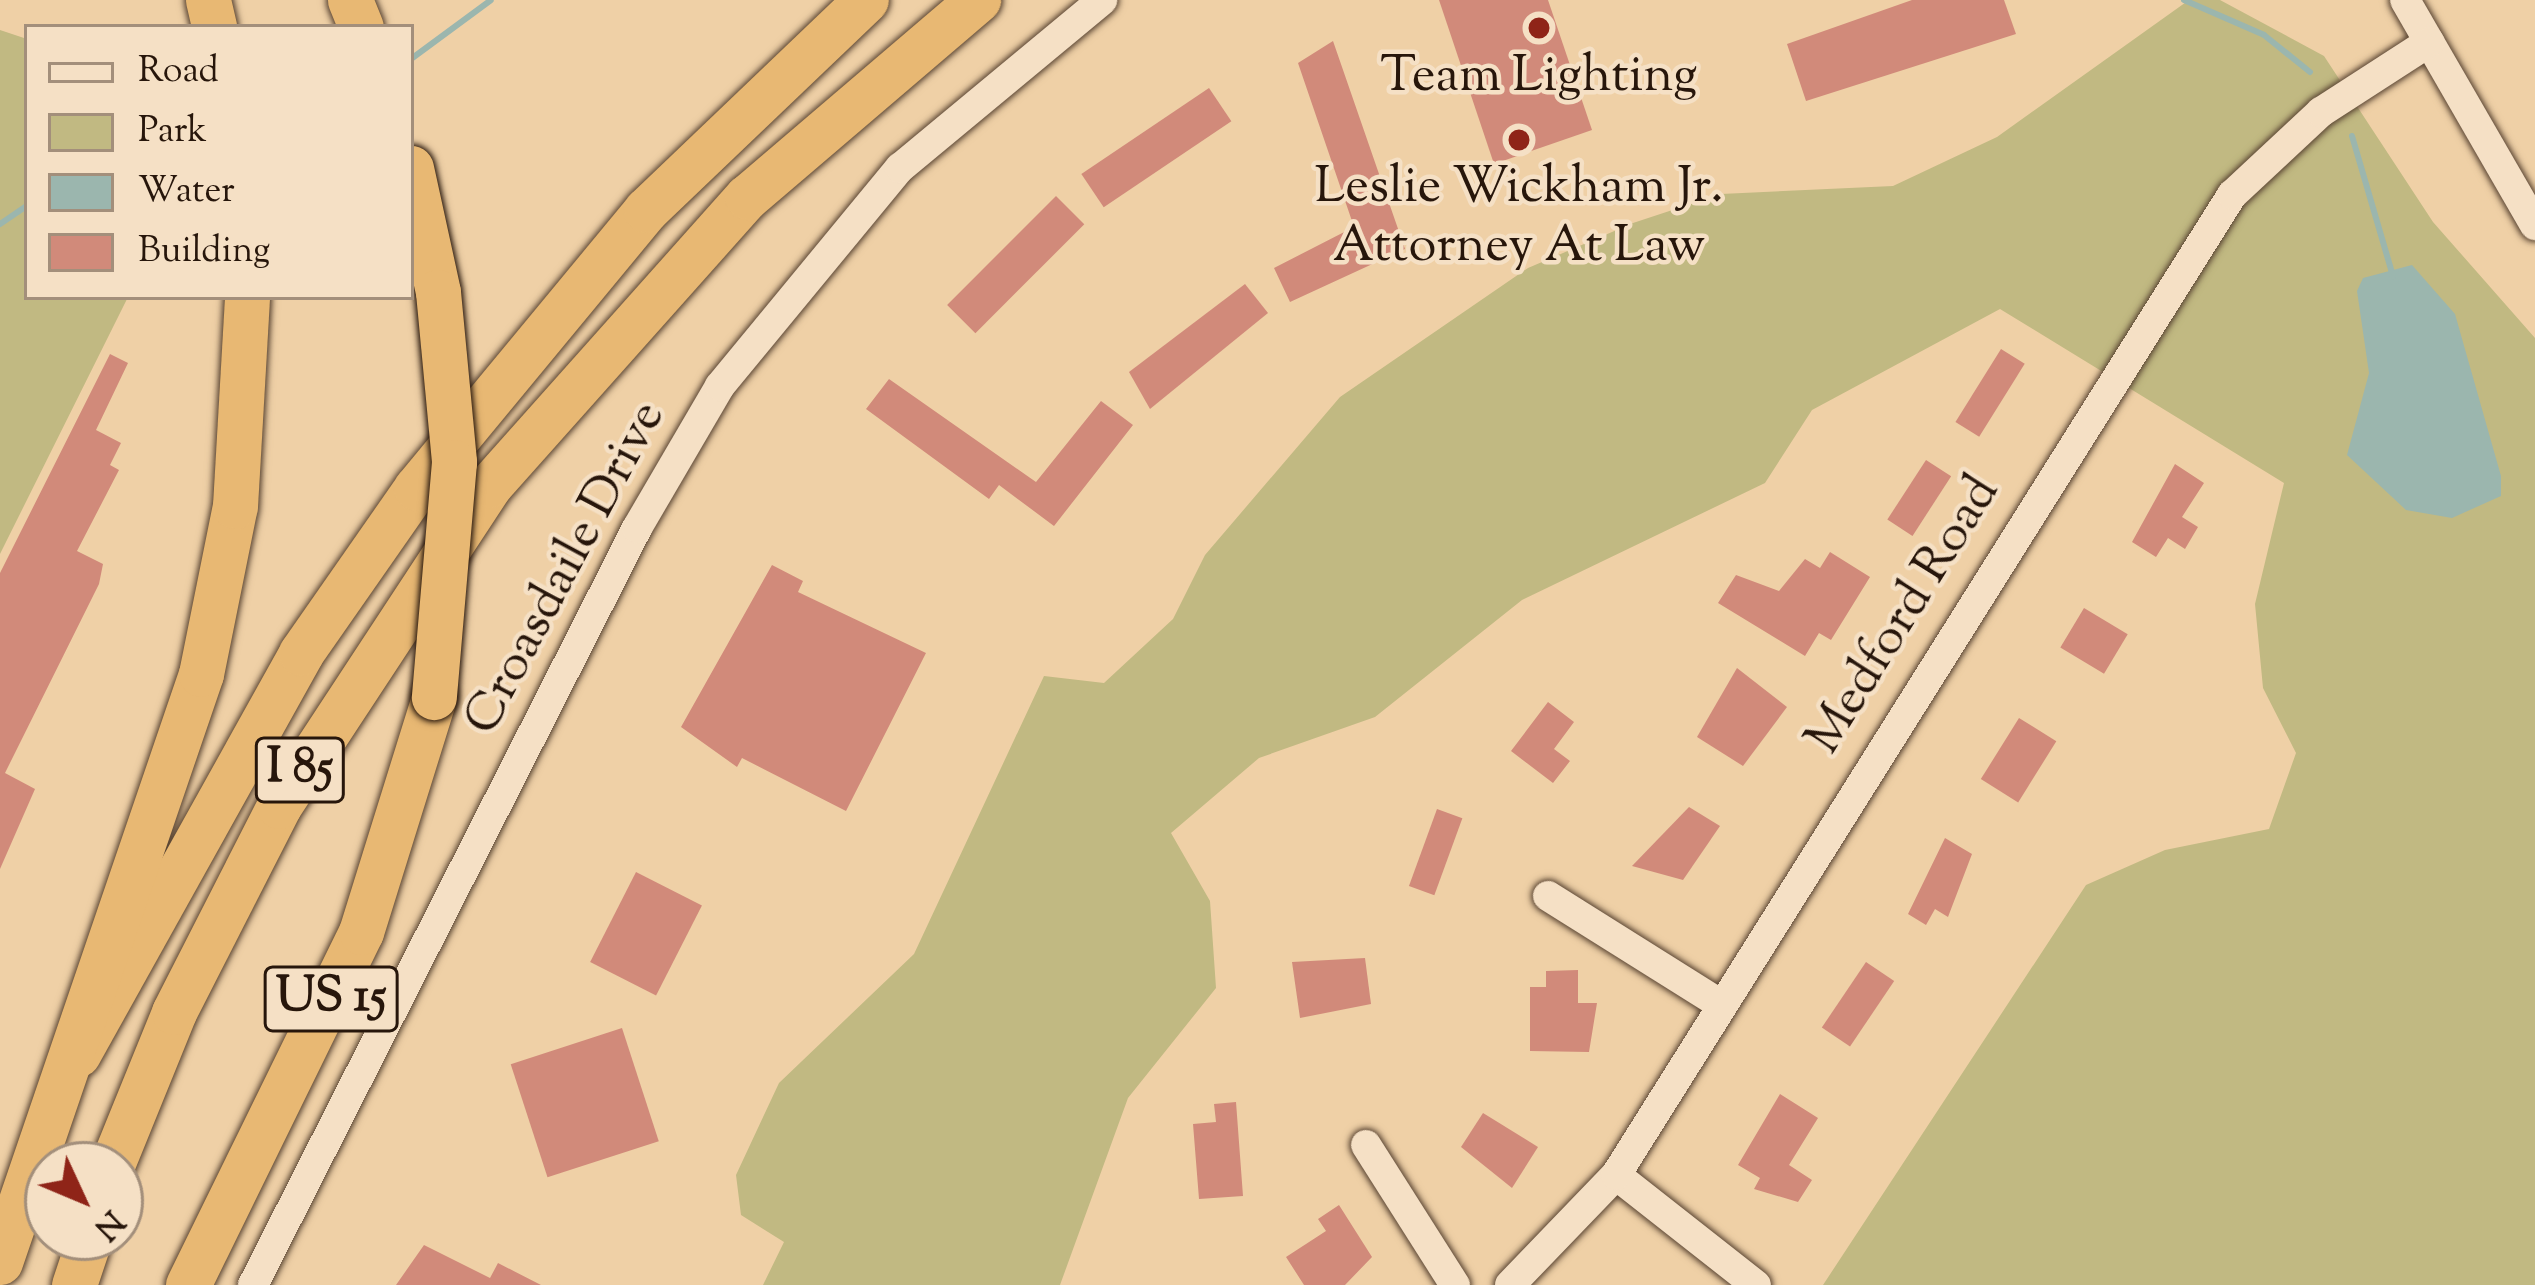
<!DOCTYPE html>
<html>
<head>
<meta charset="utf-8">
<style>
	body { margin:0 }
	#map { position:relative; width:2535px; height:1285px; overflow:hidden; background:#efd0a6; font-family:"Sorts Mill Goudy",serif }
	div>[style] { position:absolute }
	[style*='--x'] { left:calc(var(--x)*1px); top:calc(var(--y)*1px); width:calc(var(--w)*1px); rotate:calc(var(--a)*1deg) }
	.green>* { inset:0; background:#c1b982 }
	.water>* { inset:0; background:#9bb6ae }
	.stream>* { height:6px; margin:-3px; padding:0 3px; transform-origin:3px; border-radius:3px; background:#9bb6ae }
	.building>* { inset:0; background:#d18a7a; transform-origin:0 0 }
	.roads { filter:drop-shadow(0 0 3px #594432) drop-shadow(0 0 3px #594432) }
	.minor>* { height:30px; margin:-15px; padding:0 15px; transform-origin:15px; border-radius:15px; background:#f5e0c5 }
	.highway>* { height:45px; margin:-22.5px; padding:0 22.5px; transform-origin:22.5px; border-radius:22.5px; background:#e8b873 }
	.bridges { filter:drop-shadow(0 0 3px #27160b) drop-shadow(0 0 3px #27160b) }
	.highway-bridge>* { height:45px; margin:-22.5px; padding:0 22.5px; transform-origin:22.5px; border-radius:22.5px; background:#e8b873 }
	.dots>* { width:33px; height:33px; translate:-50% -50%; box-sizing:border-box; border:6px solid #f5e0c5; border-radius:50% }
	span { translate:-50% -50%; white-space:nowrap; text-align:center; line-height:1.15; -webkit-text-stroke:9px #f5e0c5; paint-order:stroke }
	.shield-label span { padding:3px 9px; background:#f5e0c5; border:3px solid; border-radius:9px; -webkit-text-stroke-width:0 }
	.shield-label { font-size:48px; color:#27160b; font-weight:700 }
	.poi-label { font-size:51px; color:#27160b }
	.street-label { font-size:51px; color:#27160b }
	.legend { position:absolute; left:24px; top:24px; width:390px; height:276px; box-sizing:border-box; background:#f5e0c5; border:3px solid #a38f7b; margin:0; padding:15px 21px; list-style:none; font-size:36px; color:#27160b }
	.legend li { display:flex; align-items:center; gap:24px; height:60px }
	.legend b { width:60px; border:3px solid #a38f7b }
	.north { position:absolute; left:24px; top:1141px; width:120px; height:120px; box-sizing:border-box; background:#f5e0c5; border:3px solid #a38f7b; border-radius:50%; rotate:134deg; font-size:33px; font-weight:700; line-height:48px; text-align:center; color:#27160b }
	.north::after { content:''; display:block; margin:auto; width:42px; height:54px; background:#8f2418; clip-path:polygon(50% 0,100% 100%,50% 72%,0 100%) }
</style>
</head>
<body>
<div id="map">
	<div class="green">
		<div style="clip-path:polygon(2189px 0,2220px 0,2324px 56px,2433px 222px,2535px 338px,2535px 1285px,1823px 1285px,2086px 885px,2165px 850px,2269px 829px,2296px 753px,2263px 688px,2255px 604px,2284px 483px,2000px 309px,1812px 410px,1765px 483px,1522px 600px,1375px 717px,1259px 758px,1171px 833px,1210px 901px,1216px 988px,1128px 1098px,1060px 1285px,763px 1285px,784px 1242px,741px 1215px,736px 1175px,779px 1083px,914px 954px,1044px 676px,1104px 683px,1173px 619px,1205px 555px,1340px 397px,1528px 268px,1633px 223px,1721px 194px,1893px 186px,1997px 137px)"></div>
		<div style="clip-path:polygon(0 30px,27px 39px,27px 297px,128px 297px,0 554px)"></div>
	</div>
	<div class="water">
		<div style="clip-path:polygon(2412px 265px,2455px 314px,2501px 476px,2501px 496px,2452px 518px,2406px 510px,2347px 455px,2369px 373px,2357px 291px,2363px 278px)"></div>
	</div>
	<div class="stream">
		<div style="--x:2184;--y:0;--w:87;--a:23.6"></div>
		<div style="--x:2264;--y:35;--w:59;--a:38.8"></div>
		<div style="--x:411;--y:59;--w:99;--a:-36.4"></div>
		<div style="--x:2352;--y:136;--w:146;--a:73.7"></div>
		<div style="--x:0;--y:224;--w:32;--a:-34"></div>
	</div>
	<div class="building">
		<div style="clip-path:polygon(1439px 0,1548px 0,1592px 130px,1494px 164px)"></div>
		<div style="clip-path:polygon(1912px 0,2004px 0,2016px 34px,1806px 101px,1787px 44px)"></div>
		<div style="clip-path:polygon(1333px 41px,1405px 249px,1290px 302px,1274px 268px,1354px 227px,1298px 63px)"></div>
		<div style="left:1209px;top:88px;width:40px;height:154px;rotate:56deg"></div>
		<div style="left:1056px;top:196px;width:40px;height:154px;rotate:45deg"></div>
		<div style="clip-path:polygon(1245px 284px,1268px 313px,1150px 409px,1129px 372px)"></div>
		<div style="left:2001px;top:349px;width:28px;height:86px;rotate:32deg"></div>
		<div style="clip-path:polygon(110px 354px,128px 363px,96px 430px,121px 443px,110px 465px,119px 470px,77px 551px,103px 564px,99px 584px,5px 773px,35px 789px,0 869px,0 573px)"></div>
		<div style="clip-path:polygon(889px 379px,1036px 482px,1101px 401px,1133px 425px,1054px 526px,999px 485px,989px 499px,866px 409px)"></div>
		<div style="left:1926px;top:460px;width:30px;height:71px;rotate:33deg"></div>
		<div style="clip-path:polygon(2175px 464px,2204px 483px,2182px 517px,2198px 527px,2185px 549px,2168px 538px,2156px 557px,2132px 542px)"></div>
		<div style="clip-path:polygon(1830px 552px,1870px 577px,1831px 640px,1819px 633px,1805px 656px,1718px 603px,1736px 575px,1779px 591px,1805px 559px,1820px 568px)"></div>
		<div style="clip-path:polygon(772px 565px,803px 581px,798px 592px,926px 653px,846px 811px,742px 758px,737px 767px,681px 727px)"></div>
		<div style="left:2084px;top:608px;width:51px;height:46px;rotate:31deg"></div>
		<div style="clip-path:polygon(1737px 668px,1787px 707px,1743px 766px,1697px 737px)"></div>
		<div style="clip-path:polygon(1548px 702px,1574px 722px,1554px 749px,1570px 761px,1553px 783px,1511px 751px)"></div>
		<div style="left:2019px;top:718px;width:44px;height:72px;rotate:32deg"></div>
		<div style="clip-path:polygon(1689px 807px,1720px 826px,1683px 880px,1632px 866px)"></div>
		<div style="left:1437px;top:809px;width:27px;height:82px;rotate:20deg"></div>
		<div style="clip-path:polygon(1945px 838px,1972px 854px,1948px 917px,1935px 909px,1926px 925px,1908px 914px)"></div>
		<div style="left:636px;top:872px;width:74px;height:101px;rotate:27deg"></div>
		<div style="clip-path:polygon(1365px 958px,1371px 1004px,1300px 1018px,1292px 962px)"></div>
		<div style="left:1866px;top:962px;width:34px;height:79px;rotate:34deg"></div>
		<div style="clip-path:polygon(1578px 970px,1578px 1003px,1597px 1003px,1589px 1052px,1530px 1051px,1530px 987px,1546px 987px,1546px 971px)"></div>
		<div style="left:622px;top:1028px;width:119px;height:117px;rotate:72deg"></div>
		<div style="clip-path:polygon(1780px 1094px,1818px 1118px,1789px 1165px,1812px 1180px,1798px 1202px,1754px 1189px,1760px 1178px,1738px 1165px)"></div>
		<div style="clip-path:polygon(1236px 1102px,1243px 1196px,1199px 1199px,1193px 1124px,1216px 1122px,1214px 1104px)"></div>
		<div style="clip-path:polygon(1483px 1113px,1538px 1147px,1512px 1188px,1461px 1147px)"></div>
		<div style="clip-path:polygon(1339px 1205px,1372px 1257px,1345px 1285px,1304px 1285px,1286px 1257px,1326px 1231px,1318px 1219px)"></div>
		<div style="clip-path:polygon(424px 1245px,490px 1278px,498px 1263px,541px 1285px,396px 1285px)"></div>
	</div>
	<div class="roads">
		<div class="minor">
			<div style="--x:2405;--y:0;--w:260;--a:60"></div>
			<div style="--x:1548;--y:896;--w:203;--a:32.1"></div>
			<div style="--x:1366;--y:1145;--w:166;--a:57.6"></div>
			<div style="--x:1616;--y:1175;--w:178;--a:38.2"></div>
			<div style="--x:253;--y:1285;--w:849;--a:-63.1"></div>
			<div style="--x:637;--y:528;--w:164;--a:-59.7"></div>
			<div style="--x:720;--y:386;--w:283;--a:-50.5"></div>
			<div style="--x:900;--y:168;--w:263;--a:-39.7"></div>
			<div style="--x:1510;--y:1285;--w:153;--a:-46.1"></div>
			<div style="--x:1616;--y:1175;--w:1158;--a:-57.85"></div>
			<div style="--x:2232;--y:195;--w:122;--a:-43"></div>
			<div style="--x:2321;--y:112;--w:129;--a:-32.9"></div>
		</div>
		<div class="highway">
			<div style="--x:208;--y:0;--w:28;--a:77"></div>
			<div style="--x:350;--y:0;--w:29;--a:68"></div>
			<div style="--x:78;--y:1054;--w:459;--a:-60.9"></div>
			<div style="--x:301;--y:653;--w:201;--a:-55.1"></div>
			<div style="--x:416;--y:488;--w:361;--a:-50.4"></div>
			<div style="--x:646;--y:210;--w:304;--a:-43.7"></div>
			<div style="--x:112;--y:1165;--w:165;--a:-67.9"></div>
			<div style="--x:174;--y:1012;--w:231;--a:-63"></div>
			<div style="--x:279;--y:806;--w:384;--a:-56.7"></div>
			<div style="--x:490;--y:485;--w:386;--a:-48.3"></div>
			<div style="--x:747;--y:197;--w:304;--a:-40.5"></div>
			<div style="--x:0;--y:1262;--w:621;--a:-71.13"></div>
			<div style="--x:201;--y:674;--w:171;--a:-78.6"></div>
			<div style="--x:235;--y:506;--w:209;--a:-86.7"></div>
			<div style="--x:74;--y:1285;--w:51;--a:-71.6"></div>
			<div style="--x:188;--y:1285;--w:393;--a:-63.9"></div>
			<div style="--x:361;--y:932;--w:246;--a:-72.7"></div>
		</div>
	</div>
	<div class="bridges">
		<div class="highway-bridge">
			<div style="--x:411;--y:168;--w:127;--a:77.7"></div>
			<div style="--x:438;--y:292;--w:171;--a:84.6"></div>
			<div style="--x:454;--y:462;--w:236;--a:94.9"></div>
		</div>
	</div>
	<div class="dots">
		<div style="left:1539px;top:28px;background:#8f2418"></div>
		<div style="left:1519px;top:140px;background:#8f2418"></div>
	</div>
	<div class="shield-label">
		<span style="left:300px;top:770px">I 85</span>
		<span style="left:331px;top:999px">US 15</span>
	</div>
	<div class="poi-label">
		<span style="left:1539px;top:78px">Team Lighting</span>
		<span style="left:1519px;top:219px">Leslie Wickham Jr.<br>Attorney At Law</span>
	</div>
	<div class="street-label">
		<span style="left:567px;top:569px;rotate:-62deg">Croasdaile Drive</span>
		<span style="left:1905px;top:616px;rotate:-58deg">Medford Road</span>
	</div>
	<ul class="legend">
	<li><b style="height:15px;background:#f5e0c5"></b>Road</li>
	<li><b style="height:33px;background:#c1b982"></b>Park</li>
	<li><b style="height:33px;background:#9bb6ae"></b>Water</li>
	<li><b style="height:33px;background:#d18a7a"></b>Building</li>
	</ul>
	<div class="north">N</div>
</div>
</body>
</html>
